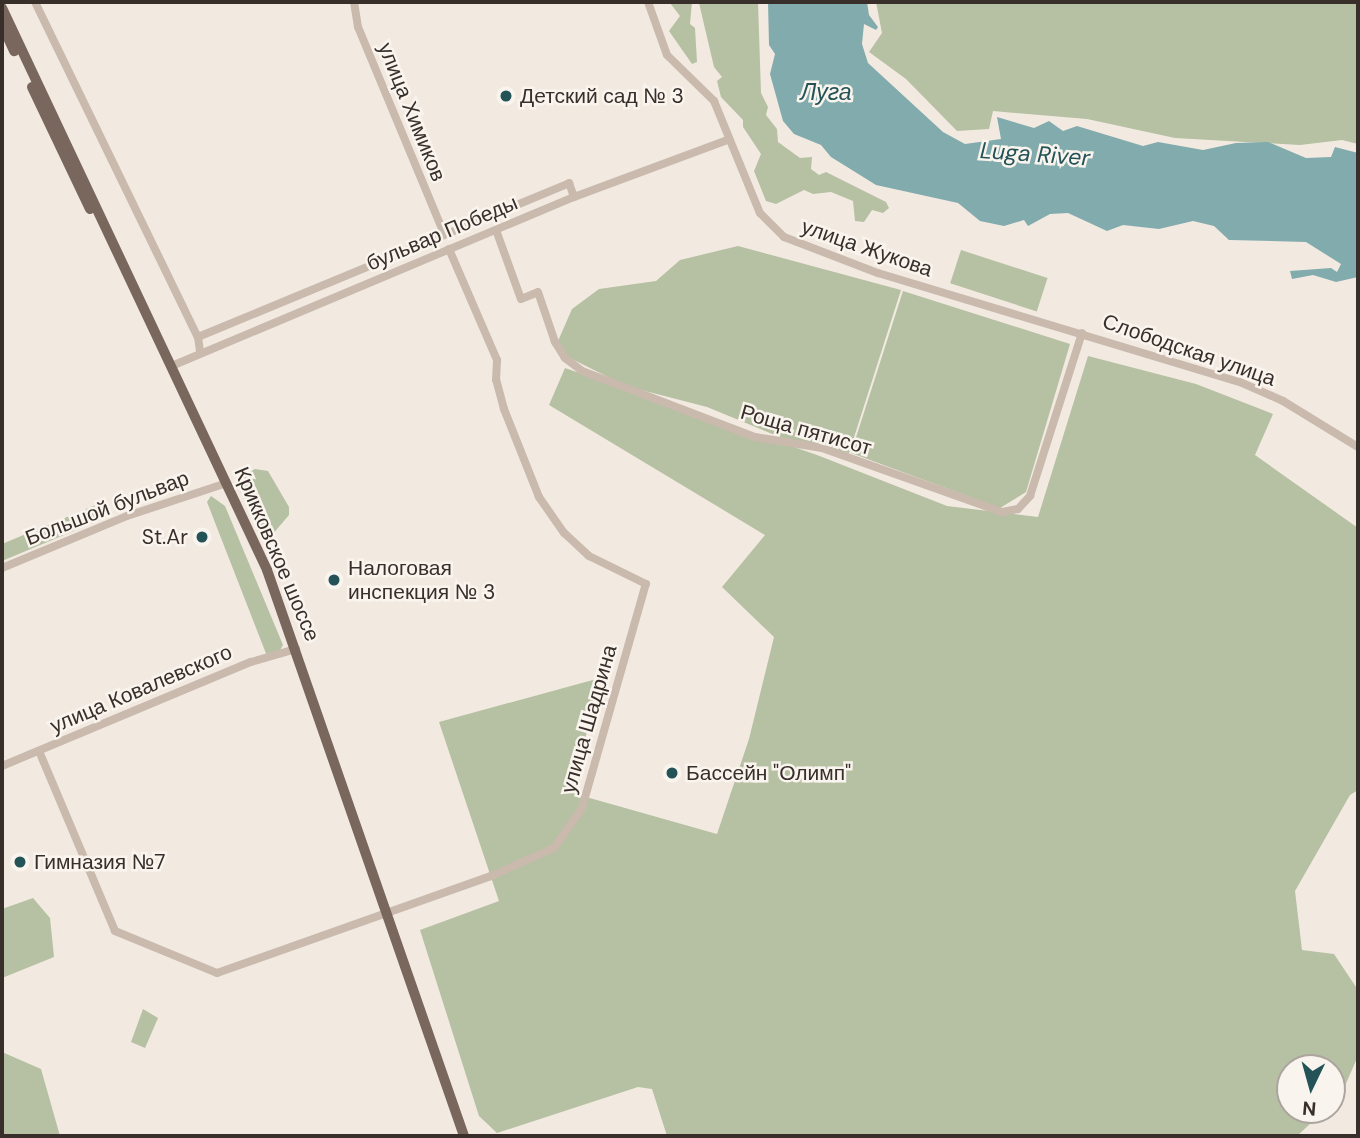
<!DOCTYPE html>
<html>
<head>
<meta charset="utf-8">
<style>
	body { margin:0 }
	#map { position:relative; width:1360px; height:1138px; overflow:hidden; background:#f2eae1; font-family:"DM Sans",sans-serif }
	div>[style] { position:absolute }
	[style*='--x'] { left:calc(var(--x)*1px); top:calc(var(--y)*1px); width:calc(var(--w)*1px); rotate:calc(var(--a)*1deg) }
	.green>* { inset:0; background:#b6c0a2; transform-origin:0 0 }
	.water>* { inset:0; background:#82abad }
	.minor>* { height:8px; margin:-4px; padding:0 4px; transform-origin:4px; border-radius:4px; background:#c9baad }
	.major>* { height:10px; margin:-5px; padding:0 5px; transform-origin:5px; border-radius:5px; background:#79675e }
	.dots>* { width:19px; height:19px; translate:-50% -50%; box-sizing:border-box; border:4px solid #f9f4ed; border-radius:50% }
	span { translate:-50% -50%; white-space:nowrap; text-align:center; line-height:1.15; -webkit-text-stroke:5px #f9f4ed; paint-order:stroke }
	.poi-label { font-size:21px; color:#382f2b }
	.left { translate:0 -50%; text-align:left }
	.right { translate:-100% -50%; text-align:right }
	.street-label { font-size:21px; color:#382f2b }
	.water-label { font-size:23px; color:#245357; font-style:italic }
	.frame { position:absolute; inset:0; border:4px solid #382f2b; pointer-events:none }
	.north { position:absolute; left:1276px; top:1054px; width:70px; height:70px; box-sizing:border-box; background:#f9f4ed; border:2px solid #aca59f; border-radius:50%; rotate:185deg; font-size:19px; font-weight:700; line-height:28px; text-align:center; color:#382f2b }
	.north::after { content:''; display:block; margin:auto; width:24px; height:32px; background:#245357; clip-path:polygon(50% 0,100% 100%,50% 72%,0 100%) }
</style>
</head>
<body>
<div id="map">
	<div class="green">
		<div style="clip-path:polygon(692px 2px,690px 24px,695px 28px,697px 62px,692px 64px,669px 31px,680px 16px,670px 3px)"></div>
		<div style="clip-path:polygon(758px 2px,761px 93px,768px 107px,766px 115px,777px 129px,778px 142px,800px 158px,812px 157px,811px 169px,819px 175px,826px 172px,886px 202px,889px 208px,883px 213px,872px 210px,864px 222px,855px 221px,853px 201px,831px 192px,813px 194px,804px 190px,776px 204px,766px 201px,754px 171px,761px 154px,743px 127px,743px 120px,721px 97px,717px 81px,722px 77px,714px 67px,699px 3px)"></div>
		<div style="clip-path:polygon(876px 2px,1358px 2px,1358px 144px,1342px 140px,1300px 145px,1175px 138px,1087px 119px,993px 111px,989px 129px,957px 131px,906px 79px,869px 52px,882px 33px)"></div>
		<div style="clip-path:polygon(738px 246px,901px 290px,849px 453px,794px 443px,707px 407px,626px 386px,566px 356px,558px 341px,572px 309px,599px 289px,656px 281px,680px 260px)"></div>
		<div style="left:961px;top:250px;width:91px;height:35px;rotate:18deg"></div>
		<div style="clip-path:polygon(903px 291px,1070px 344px,1026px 492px,1000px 508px,851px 453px)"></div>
		<div style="clip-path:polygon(1088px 356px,1196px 384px,1273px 414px,1255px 455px,1358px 528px,1358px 790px,1350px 795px,1295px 891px,1302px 950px,1334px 954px,1358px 990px,1358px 1056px,1341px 1095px,1332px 1104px,1332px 1068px,1290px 1068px,1290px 1110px,1325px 1110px,1297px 1136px,667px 1136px,652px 1089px,638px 1087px,497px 1133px,479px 1116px,420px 930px,499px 901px,439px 722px,600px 678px,572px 793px,717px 834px,749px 739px,774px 637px,722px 587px,765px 535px,549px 405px,565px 368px,817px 455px,947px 506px,1038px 517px)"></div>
		<div style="clip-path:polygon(255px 469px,268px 471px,289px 507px,289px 515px,266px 542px,261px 539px,238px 486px,244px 483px,241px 477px)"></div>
		<div style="clip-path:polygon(211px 496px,225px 506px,283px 645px,279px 652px,267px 656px,207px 502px)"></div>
		<div style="clip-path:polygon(103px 502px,109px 507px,107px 517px,2px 561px,2px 544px)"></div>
		<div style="clip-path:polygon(33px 898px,50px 918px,54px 957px,2px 978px,2px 909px)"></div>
		<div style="clip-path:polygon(143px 1009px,158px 1018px,145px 1048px,131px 1042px)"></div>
		<div style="clip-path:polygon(2px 1052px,41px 1069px,60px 1136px,2px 1136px)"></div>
	</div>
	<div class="water">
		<div style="clip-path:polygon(768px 2px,867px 2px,869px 15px,878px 27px,876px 30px,864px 24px,862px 44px,868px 63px,943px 132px,965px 144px,1001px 139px,997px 117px,1034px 128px,1049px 121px,1063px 131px,1077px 126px,1143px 146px,1158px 142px,1203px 150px,1236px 143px,1268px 142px,1306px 158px,1331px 157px,1335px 147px,1358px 153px,1358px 277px,1336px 282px,1313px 275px,1292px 279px,1290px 271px,1331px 268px,1337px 272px,1341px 264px,1306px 242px,1229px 240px,1214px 226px,1193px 221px,1159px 229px,1123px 225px,1107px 231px,1068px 213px,1050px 214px,1028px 226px,1024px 220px,1004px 226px,980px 221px,958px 203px,876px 185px,831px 157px,821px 145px,794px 134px,783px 121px,770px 74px,775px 54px,769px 45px)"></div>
	</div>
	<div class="minor">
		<div style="--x:35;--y:2;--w:373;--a:64.1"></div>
		<div style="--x:198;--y:337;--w:15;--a:82"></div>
		<div style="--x:354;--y:2;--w:25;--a:81"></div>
		<div style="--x:358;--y:27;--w:224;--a:67.4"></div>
		<div style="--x:648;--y:2;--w:56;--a:70.3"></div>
		<div style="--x:667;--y:55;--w:66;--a:44.4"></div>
		<div style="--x:714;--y:101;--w:121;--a:67.7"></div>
		<div style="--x:760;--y:213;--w:34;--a:45"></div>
		<div style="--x:784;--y:237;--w:101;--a:21"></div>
		<div style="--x:878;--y:273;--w:378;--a:16.8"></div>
		<div style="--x:1240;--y:382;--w:47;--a:23.8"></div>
		<div style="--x:1283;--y:401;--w:88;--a:31.5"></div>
		<div style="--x:496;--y:230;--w:73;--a:70.1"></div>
		<div style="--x:521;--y:299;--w:18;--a:-22"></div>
		<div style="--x:538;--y:292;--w:53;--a:71.2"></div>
		<div style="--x:555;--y:342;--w:19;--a:58"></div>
		<div style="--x:565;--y:358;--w:21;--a:37"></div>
		<div style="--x:582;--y:371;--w:185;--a:20.9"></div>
		<div style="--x:755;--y:437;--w:68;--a:9.3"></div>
		<div style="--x:822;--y:448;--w:191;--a:19.6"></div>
		<div style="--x:1002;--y:512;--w:16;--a:-11"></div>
		<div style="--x:1018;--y:509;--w:18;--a:-47"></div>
		<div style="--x:1030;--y:496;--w:171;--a:-72.3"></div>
		<div style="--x:198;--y:337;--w:402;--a:-22.5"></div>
		<div style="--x:569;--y:183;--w:15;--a:70"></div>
		<div style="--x:174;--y:365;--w:434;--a:-22.8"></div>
		<div style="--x:574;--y:197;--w:163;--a:-20.4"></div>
		<div style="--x:2;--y:568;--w:135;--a:-22.6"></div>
		<div style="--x:127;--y:516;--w:105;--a:-18.3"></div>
		<div style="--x:39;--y:751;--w:195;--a:67.1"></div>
		<div style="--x:115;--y:931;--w:110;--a:22.4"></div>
		<div style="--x:217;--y:973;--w:291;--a:-19.5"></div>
		<div style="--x:491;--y:876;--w:69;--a:-24"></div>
		<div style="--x:554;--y:848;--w:49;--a:-55"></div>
		<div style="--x:582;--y:808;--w:233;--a:-74.1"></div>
		<div style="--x:646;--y:584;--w:64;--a:-153.8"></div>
		<div style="--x:589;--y:556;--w:34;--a:-137"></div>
		<div style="--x:564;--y:533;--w:44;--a:-124.8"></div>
		<div style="--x:539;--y:497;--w:95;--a:-111.7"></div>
		<div style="--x:504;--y:409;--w:30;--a:-105"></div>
		<div style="--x:496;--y:380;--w:20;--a:-87"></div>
		<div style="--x:497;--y:360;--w:121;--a:-113.4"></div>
		<div style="--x:2;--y:766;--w:270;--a:-22.7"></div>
		<div style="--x:251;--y:662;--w:47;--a:-16.1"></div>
	</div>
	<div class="major">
		<div style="--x:2;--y:8;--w:621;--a:64.75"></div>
		<div style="--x:267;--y:570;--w:599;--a:70.81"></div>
		<div style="--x:2;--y:25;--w:29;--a:65"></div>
		<div style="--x:32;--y:87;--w:135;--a:64.6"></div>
	</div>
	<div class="dots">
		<div style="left:506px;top:96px;background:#245357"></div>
		<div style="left:202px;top:537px;background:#245357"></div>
		<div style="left:334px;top:580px;background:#245357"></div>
		<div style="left:672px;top:773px;background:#245357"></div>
		<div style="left:20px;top:862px;background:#245357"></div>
	</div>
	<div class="poi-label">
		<span class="left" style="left:520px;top:96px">Детский сад № 3</span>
		<span class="right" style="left:188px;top:537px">St.Ar</span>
		<span class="left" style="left:348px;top:580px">Налоговая<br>инспекция № 3</span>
		<span class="left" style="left:686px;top:773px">Бассейн "Олимп"</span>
		<span class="left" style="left:34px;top:862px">Гимназия №7</span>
	</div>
	<div class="street-label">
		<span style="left:412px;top:112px;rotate:68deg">улица Химиков</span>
		<span style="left:442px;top:233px;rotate:-23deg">бульвар Победы</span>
		<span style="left:867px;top:248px;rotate:19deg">улица Жукова</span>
		<span style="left:1189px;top:350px;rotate:19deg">Слободская улица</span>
		<span style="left:806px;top:430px;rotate:16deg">Роща пятисот</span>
		<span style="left:107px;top:508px;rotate:-21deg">Большой бульвар</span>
		<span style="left:277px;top:554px;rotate:67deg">Крикковское шоссе</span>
		<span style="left:141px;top:689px;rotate:-23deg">улица Ковалевского</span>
		<span style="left:589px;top:719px;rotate:-74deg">улица Шадрина</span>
	</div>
	<div class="water-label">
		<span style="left:826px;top:92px">Луга</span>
		<span style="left:1035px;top:154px;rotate:4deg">Luga River</span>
	</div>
	<div class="frame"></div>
	<div class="north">N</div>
</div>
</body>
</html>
